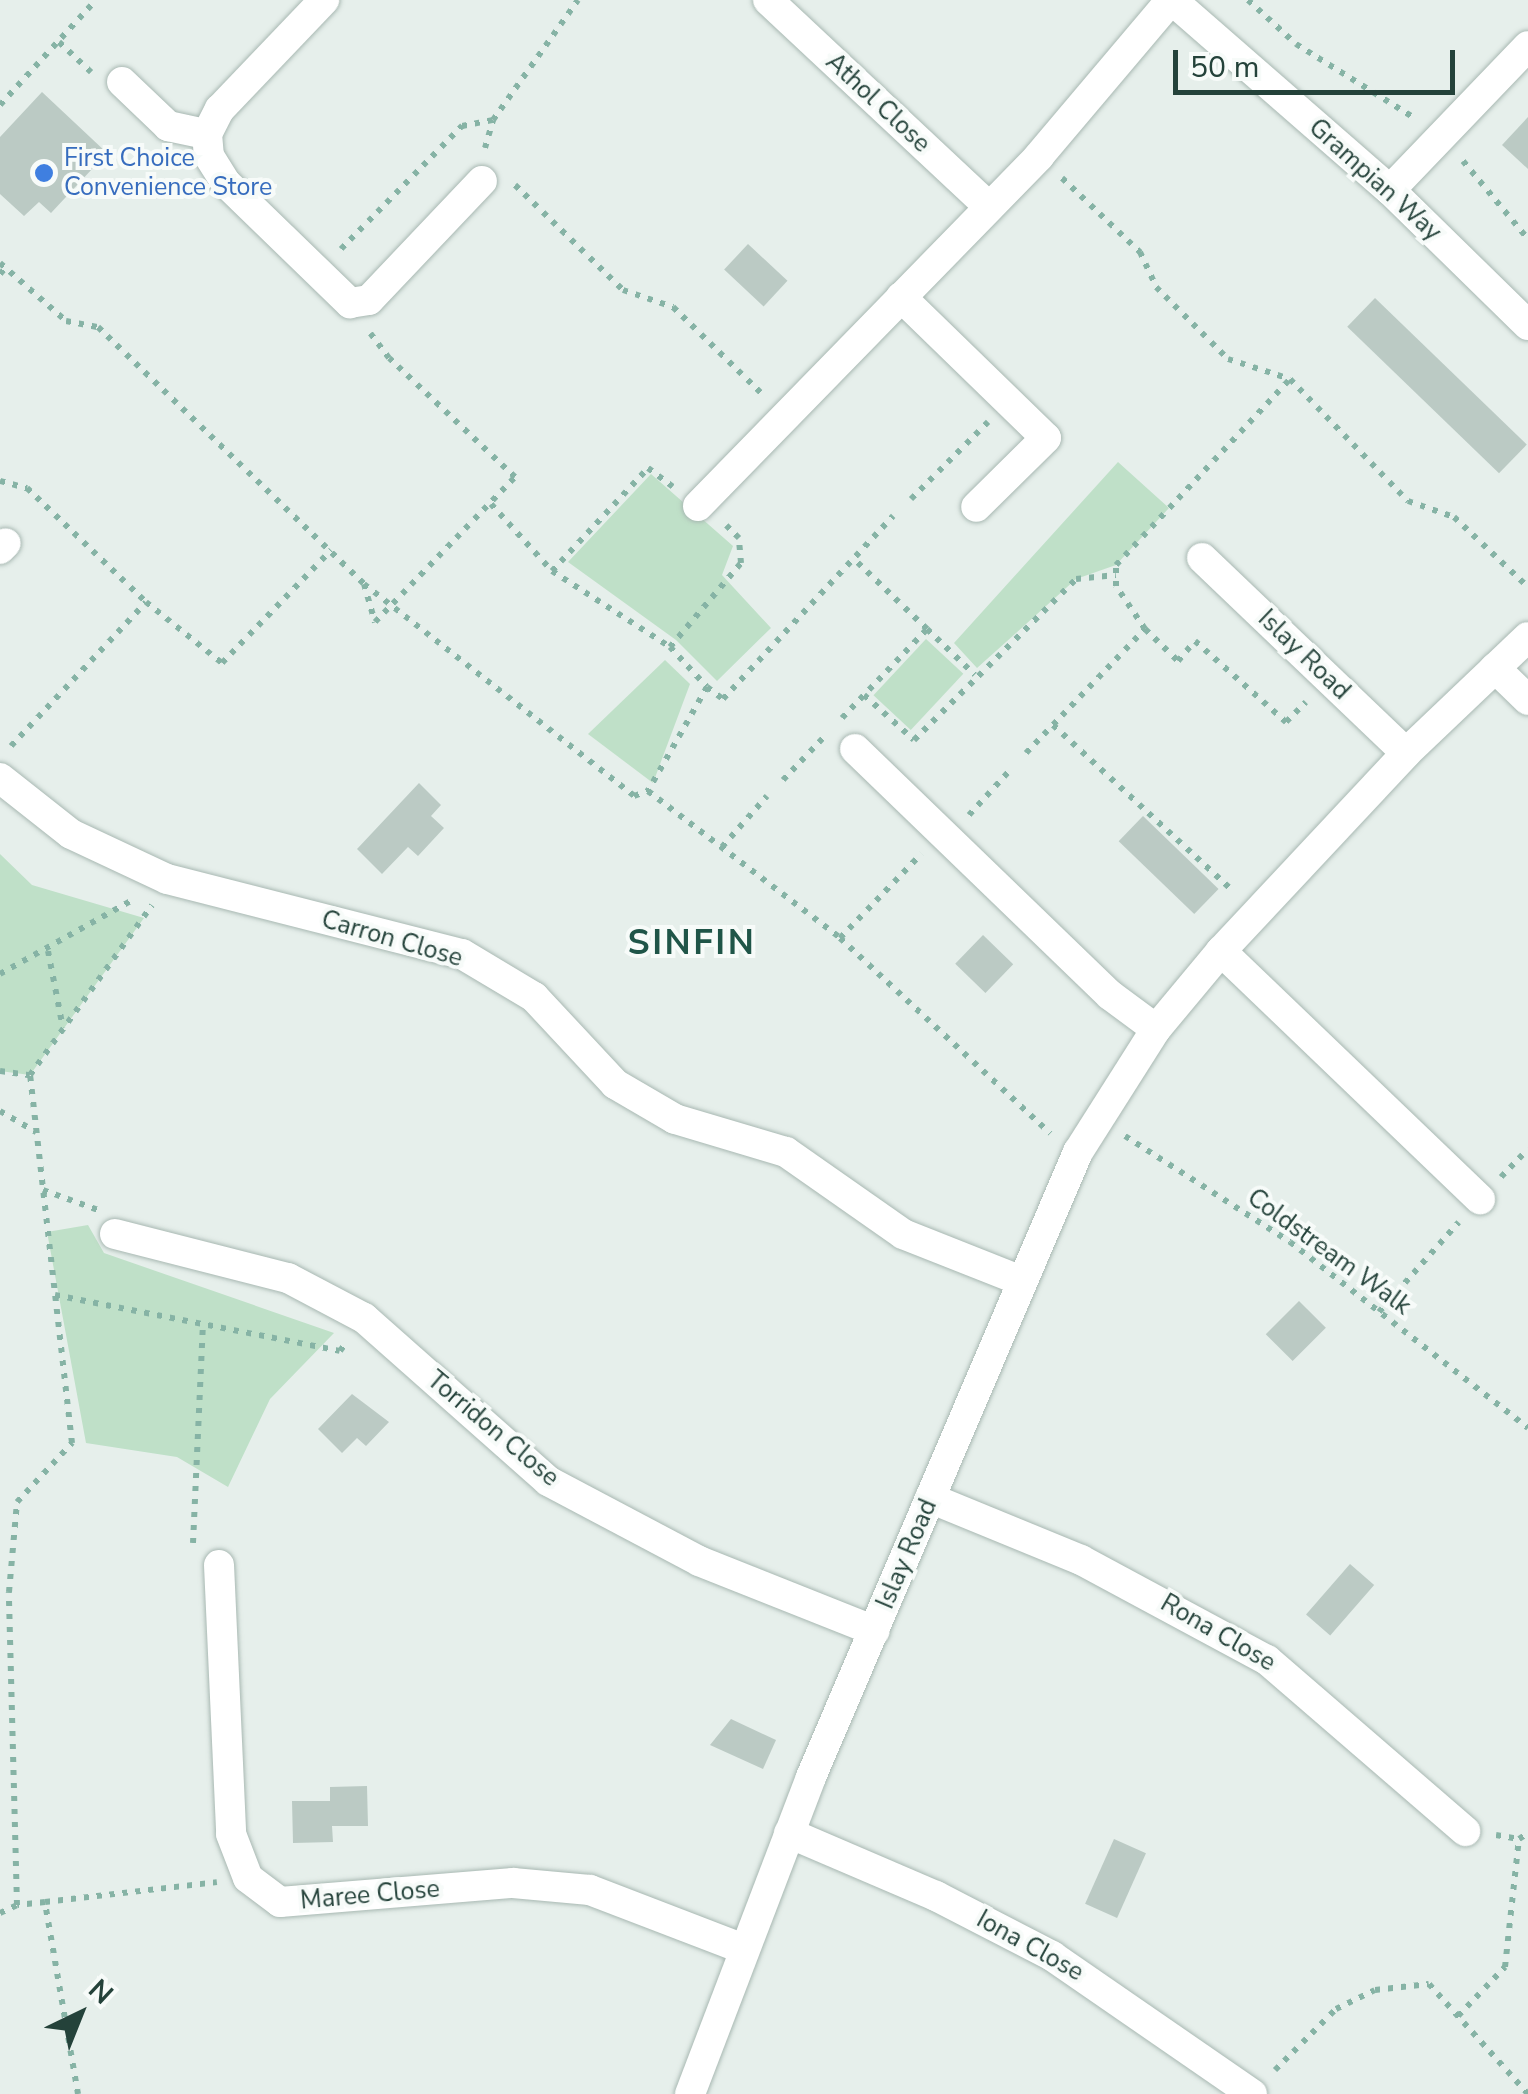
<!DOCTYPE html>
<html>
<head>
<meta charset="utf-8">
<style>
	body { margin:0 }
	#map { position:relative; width:1528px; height:2094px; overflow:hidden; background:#e6efeb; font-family:"Nunito Sans",sans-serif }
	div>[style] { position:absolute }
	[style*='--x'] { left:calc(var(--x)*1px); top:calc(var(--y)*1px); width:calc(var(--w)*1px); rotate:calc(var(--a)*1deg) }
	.green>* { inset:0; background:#bfe0c8; transform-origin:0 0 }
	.building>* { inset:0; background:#bbcac4; transform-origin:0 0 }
	.path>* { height:6px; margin-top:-3px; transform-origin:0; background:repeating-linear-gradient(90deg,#86b3a5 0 5px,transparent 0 13px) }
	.roads { filter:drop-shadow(0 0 2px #a8b8b2) drop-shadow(0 0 2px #a8b8b2) }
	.minor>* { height:30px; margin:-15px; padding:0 15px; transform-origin:15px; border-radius:15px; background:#fff }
	.dots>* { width:28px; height:28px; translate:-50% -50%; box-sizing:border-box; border:5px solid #f7fbf9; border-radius:50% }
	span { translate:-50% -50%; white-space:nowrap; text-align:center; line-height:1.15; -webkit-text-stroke:8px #f7fbf9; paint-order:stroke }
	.street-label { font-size:25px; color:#24423a }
	.shop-label { font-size:25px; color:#366cbe }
	.left { translate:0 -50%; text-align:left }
	.district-label { font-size:35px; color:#1f5548; font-weight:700; letter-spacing:2.5px }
	.north { position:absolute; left:30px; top:1964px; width:100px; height:100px; -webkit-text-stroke:8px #f7fbf9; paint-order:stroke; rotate:43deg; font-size:28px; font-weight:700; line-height:40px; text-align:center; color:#24423a }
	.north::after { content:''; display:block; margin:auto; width:35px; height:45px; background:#24423a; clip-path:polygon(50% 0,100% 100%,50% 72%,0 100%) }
	.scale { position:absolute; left:1173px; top:50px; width:282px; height:45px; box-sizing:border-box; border:5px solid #24423a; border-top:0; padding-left:12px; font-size:30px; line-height:35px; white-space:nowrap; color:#24423a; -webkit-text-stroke:8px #f7fbf9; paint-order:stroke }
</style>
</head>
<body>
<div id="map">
	<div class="green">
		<div style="clip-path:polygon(1118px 462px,1169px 508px,1116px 565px,1076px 579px,977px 668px,954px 643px)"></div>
		<div style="clip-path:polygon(651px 474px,733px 546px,722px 575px,771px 628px,717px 681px,676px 640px,568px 562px)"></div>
		<div style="left:926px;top:639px;width:51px;height:77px;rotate:43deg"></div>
		<div style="clip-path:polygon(665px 660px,690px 684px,653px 783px,588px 734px)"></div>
		<div style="clip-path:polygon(0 854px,32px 885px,144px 918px,30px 1075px,0 1071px)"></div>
		<div style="clip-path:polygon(88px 1225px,104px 1253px,334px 1333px,270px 1399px,228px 1487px,177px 1457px,86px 1443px,47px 1232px)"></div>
	</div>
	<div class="building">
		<div style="clip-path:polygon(42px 92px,107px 153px,51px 213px,39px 202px,24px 216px,0 194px,0 137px)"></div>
		<div style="clip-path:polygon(1528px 117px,1528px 169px,1502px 145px)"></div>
		<div style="left:748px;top:244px;width:54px;height:35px;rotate:43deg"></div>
		<div style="left:1375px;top:298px;width:211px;height:40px;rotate:44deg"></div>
		<div style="clip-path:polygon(419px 783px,441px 805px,431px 816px,444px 828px,418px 856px,408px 847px,382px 874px,357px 849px)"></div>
		<div style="left:1143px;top:816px;width:105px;height:35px;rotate:44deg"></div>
		<div style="left:983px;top:935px;width:42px;height:40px;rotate:44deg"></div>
		<div style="left:1299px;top:1301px;width:38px;height:47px;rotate:45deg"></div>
		<div style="clip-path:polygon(352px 1394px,389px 1422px,366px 1446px,357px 1438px,342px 1453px,318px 1429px)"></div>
		<div style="left:1350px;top:1564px;width:32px;height:67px;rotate:41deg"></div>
		<div style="clip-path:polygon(731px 1719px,776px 1740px,763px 1769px,710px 1745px)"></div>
		<div style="clip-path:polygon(367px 1786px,368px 1826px,332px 1826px,333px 1842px,293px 1843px,292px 1801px,330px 1801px,330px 1787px)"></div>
		<div style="left:1114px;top:1839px;width:35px;height:71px;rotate:24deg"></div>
	</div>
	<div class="path">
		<div style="--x:1248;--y:0;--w:65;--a:42.5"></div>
		<div style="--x:1296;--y:44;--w:138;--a:32"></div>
		<div style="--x:59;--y:42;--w:44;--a:43.2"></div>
		<div style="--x:0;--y:105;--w:142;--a:-47.6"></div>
		<div style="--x:485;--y:148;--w:29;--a:-74"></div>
		<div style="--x:1463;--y:161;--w:102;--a:50.2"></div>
		<div style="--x:1062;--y:178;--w:108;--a:43.5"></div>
		<div style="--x:1140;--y:252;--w:38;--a:65"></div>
		<div style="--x:1156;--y:287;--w:102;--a:45"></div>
		<div style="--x:1228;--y:359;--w:65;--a:17.9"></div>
		<div style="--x:515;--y:185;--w:151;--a:44.2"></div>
		<div style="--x:623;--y:290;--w:53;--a:18.8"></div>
		<div style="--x:673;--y:307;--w:124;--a:44.3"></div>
		<div style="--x:341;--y:249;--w:173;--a:-45.5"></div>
		<div style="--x:462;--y:126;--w:32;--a:-11"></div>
		<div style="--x:493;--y:120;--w:147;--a:-54.7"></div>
		<div style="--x:0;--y:263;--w:88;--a:41.3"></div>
		<div style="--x:66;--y:321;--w:33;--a:11"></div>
		<div style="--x:98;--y:327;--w:370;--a:44"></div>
		<div style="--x:364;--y:584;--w:343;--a:38.1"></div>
		<div style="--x:634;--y:796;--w:15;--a:-20"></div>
		<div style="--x:0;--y:274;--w:11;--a:-49"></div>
		<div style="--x:0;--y:481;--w:28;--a:15"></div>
		<div style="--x:27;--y:488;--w:165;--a:43.8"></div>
		<div style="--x:146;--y:602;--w:97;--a:38.8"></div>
		<div style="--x:222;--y:663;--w:157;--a:-46"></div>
		<div style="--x:911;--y:499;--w:109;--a:-45"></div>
		<div style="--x:491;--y:504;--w:91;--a:47.7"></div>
		<div style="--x:552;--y:571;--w:140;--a:32.8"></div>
		<div style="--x:670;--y:647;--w:54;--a:47.2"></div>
		<div style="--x:707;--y:687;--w:120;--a:119.6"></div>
		<div style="--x:648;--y:791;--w:242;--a:37.4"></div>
		<div style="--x:840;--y:938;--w:287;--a:42.9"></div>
		<div style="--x:552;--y:571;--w:141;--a:-47"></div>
		<div style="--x:648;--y:468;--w:31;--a:37"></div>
		<div style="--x:364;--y:584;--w:40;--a:74"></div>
		<div style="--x:375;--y:622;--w:202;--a:-46"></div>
		<div style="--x:515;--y:477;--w:173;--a:-136.6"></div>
		<div style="--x:389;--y:358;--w:31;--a:-127"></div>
		<div style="--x:927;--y:629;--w:66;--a:43.8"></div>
		<div style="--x:1145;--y:629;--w:46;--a:44.1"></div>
		<div style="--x:1178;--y:661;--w:26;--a:-50"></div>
		<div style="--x:1195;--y:641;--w:122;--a:41.7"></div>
		<div style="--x:1286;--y:722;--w:28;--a:-45"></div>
		<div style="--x:670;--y:647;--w:110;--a:-49.8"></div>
		<div style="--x:741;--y:563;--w:25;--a:-95"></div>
		<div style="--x:739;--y:538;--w:18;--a:-135"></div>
		<div style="--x:707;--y:687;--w:20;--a:37"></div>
		<div style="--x:723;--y:699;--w:250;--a:-47.1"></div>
		<div style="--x:864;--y:695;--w:67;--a:42"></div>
		<div style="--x:914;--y:740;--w:228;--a:-44.8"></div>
		<div style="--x:1076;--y:579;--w:40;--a:-5.7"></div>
		<div style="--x:842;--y:718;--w:123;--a:-46.3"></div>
		<div style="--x:927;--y:629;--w:101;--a:-136.2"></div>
		<div style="--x:1053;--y:725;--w:246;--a:42.7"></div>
		<div style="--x:11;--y:746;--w:197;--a:-46.8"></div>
		<div style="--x:1026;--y:753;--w:172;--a:-46.2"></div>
		<div style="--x:1145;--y:629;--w:52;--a:-124"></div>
		<div style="--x:1116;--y:586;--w:21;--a:-90"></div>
		<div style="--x:1116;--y:565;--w:255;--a:-46.9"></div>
		<div style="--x:1290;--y:379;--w:170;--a:46"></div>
		<div style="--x:1408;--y:501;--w:49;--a:19.2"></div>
		<div style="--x:1454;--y:517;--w:102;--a:43.4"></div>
		<div style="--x:783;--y:780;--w:58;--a:-46.4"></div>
		<div style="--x:969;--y:815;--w:62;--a:-47.6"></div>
		<div style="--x:722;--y:847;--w:68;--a:-48.6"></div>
		<div style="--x:840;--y:938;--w:117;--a:-46"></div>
		<div style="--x:48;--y:951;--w:78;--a:79"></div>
		<div style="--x:0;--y:974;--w:154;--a:-29.2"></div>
		<div style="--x:0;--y:1071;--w:30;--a:8"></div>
		<div style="--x:0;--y:1111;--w:42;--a:30.3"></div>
		<div style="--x:1125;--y:1136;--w:196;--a:32.7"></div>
		<div style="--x:1290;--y:1242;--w:302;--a:38"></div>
		<div style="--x:1501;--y:1177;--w:39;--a:-46"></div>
		<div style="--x:43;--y:1190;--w:59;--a:20"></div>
		<div style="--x:55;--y:1295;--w:290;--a:11.1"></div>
		<div style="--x:340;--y:1351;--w:9;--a:-54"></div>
		<div style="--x:1379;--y:1312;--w:120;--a:-48.4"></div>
		<div style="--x:193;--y:1543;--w:219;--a:-87.4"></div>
		<div style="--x:1496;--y:1835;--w:23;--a:10"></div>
		<div style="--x:1519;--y:1839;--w:11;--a:-34"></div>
		<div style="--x:45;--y:1902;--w:173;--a:-6.6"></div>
		<div style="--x:0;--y:1913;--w:19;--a:-25"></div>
		<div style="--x:1458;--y:2016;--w:68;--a:-46.2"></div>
		<div style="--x:1505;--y:1967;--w:129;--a:-83.8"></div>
		<div style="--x:1275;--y:2070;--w:86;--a:-45"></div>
		<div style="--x:1336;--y:2009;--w:43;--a:-26"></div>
		<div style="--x:1375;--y:1990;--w:54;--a:-6.3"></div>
		<div style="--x:1429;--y:1984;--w:148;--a:48"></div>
		<div style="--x:78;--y:2094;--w:195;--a:-99.8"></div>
		<div style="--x:45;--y:1902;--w:28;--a:174"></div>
		<div style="--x:17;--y:1905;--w:313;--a:-91.5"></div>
		<div style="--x:9;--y:1592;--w:90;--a:-84.9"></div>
		<div style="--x:17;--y:1502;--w:81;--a:-47"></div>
		<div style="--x:72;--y:1443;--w:370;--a:-96.5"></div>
		<div style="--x:30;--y:1075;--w:209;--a:-54.3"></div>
	</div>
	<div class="roads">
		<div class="minor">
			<div style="--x:768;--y:0;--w:301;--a:43.1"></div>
			<div style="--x:1172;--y:0;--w:289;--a:41.1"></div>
			<div style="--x:1390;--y:190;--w:193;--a:44.4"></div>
			<div style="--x:122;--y:82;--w:64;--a:43.7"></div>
			<div style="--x:168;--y:126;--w:40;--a:12"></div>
			<div style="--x:207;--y:134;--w:22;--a:85"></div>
			<div style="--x:209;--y:156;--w:32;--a:58"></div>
			<div style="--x:226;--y:183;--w:173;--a:44.1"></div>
			<div style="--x:350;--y:303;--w:19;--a:-9"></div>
			<div style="--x:369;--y:300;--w:164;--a:-46.5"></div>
			<div style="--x:207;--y:134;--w:28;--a:-63"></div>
			<div style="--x:220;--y:109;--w:151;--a:-46.3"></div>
			<div style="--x:1390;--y:190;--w:199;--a:-46.2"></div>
			<div style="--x:901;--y:297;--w:202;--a:44.2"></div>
			<div style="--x:1046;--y:438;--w:98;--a:135.4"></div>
			<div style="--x:698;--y:506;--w:489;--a:-45.7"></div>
			<div style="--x:1039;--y:156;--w:204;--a:-49.8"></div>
			<div style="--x:0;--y:549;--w:8;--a:-45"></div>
			<div style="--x:1202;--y:558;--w:282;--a:43.7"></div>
			<div style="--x:1495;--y:668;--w:46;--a:44.1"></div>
			<div style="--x:855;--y:749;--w:354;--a:44"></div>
			<div style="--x:1110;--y:995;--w:57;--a:36.5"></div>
			<div style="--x:0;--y:778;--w:90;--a:38.3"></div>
			<div style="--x:71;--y:834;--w:106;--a:25.1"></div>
			<div style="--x:167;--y:879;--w:304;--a:14.3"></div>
			<div style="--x:462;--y:954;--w:84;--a:30.8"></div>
			<div style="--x:534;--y:997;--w:119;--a:47"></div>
			<div style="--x:615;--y:1084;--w:69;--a:30.3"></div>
			<div style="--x:675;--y:1119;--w:116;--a:16.6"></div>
			<div style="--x:786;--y:1152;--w:143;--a:35"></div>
			<div style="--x:903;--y:1234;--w:128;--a:21.6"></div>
			<div style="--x:1221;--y:951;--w:359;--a:43.8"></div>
			<div style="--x:115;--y:1234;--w:179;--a:14.3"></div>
			<div style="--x:288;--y:1278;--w:86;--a:27.8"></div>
			<div style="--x:364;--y:1318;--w:246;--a:41.5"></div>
			<div style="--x:548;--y:1481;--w:171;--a:27.9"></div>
			<div style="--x:699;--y:1561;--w:189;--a:21.7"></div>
			<div style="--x:930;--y:1498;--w:163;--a:22.3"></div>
			<div style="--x:1081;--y:1560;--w:211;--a:28.3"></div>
			<div style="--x:1267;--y:1660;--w:262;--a:40.8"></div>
			<div style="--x:219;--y:1565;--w:269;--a:87.4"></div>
			<div style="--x:231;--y:1834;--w:47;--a:68.9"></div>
			<div style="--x:248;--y:1878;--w:40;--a:37"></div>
			<div style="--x:280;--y:1902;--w:234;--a:-4.7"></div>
			<div style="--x:513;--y:1883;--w:77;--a:5.2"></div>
			<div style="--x:590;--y:1890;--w:165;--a:21"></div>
			<div style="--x:789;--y:1833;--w:160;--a:23.2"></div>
			<div style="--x:936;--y:1896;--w:131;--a:27.3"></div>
			<div style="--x:1052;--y:1956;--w:243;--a:34.6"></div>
			<div style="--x:690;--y:2094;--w:339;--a:-69.1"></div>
			<div style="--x:811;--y:1777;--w:680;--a:-66.87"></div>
			<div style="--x:1078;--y:1152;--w:146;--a:-57.6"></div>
			<div style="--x:1156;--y:1029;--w:102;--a:-50.2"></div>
			<div style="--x:1221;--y:951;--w:271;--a:-46.9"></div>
			<div style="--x:1406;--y:753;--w:168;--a:-43.6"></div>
		</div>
	</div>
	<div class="dots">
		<div style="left:44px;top:173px;background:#3f7fe0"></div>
	</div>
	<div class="street-label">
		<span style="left:878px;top:103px;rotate:43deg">Athol Close</span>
		<span style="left:1375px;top:180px;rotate:42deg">Grampian Way</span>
		<span style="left:1304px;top:655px;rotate:44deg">Islay Road</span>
		<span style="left:392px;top:939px;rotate:16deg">Carron Close</span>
		<span style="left:1329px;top:1252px;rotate:36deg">Coldstream Walk</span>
		<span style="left:493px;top:1429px;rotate:40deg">Torridon Close</span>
		<span style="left:907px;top:1554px;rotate:-67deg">Islay Road</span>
		<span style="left:1218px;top:1633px;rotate:30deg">Rona Close</span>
		<span style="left:370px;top:1895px;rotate:-5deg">Maree Close</span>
		<span style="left:1030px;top:1946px;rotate:29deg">Iona Close</span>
	</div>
	<div class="shop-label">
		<span class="left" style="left:64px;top:173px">First Choice<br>Convenience Store</span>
	</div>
	<div class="district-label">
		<span style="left:692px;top:943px">SINFIN</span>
	</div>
	<div class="north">N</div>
	<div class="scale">50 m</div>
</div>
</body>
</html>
